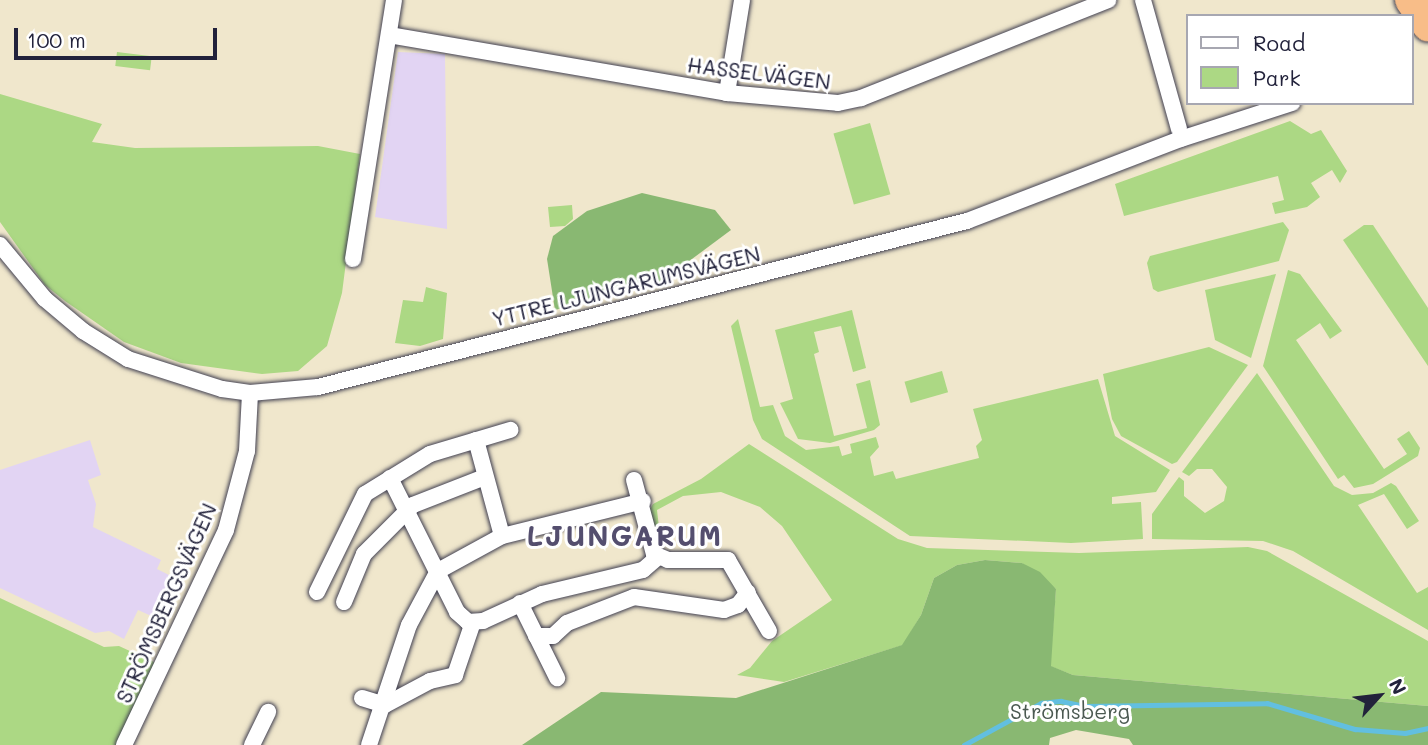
<!DOCTYPE html>
<html>
<head>
<meta charset="utf-8">
<style>
	body { margin:0 }
	#map { position:relative; width:1428px; height:745px; overflow:hidden; background:#f0e7cc; font-family:Mali,sans-serif }
	div>[style] { position:absolute }
	[style*='--x'] { left:calc(var(--x)*1px); top:calc(var(--y)*1px); width:calc(var(--w)*1px); rotate:calc(var(--a)*1deg) }
	.built>* { inset:0; background:#e2d4f3 }
	.green>* { inset:0; background:#acd884; transform-origin:0 0 }
	.forest>* { inset:0; background:#89b872 }
	.stream>* { height:4.5px; margin:-2.25px; padding:0 2.25px; transform-origin:2.25px; border-radius:2.25px; background:#62bfe0 }
	.roads { filter:drop-shadow(0 0 2px #414051) drop-shadow(0 0 2px #414051) }
	.street>* { height:16px; margin:-8px; padding:0 8px; transform-origin:8px; border-radius:8px; background:#fff }
	.highway>* { height:30px; margin:-15px; padding:0 15px; transform-origin:15px; border-radius:15px; background:#f8bd88 }
	span { translate:-50% -50%; white-space:nowrap; text-align:center; line-height:1.15; -webkit-text-stroke:6px #fff; paint-order:stroke }
	.street-label { font-size:21px; color:#22223b }
	.park-label { font-size:21px; color:#4b5951 }
	.district-label { font-size:28px; color:#544e6e; font-weight:700; letter-spacing:2px }
	.legend { position:absolute; left:1186px; top:14px; width:228px; height:91px; box-sizing:border-box; background:#fff; border:2px solid #a7a7b1; margin:0; padding:9px 12px; list-style:none; font-size:21px; color:#22223b }
	.legend li { display:flex; align-items:center; gap:14px; height:35px }
	.legend b { width:35px; border:2px solid #a7a7b1 }
	.north { position:absolute; left:1344px; top:661px; width:70px; height:70px; -webkit-text-stroke:5px #fff; paint-order:stroke; rotate:63deg; font-size:19px; font-weight:700; line-height:28px; text-align:center; color:#22223b }
	.north::after { content:''; display:block; margin:auto; width:24px; height:32px; background:#22223b; clip-path:polygon(50% 0,100% 100%,50% 72%,0 100%) }
	.scale { position:absolute; left:14px; top:28px; width:203px; height:32px; box-sizing:border-box; border:4px solid #22223b; border-top:0; padding-left:9px; font-size:21px; line-height:24px; white-space:nowrap; color:#22223b; -webkit-text-stroke:5px #fff; paint-order:stroke }
</style>
</head>
<body>
<div id="map">
	<div class="built">
		<div style="clip-path:polygon(398px 52px,445px 54px,447px 229px,375px 217px)"></div>
		<div style="clip-path:polygon(90px 440px,101px 475px,88px 480px,96px 504px,93px 527px,161px 560px,157px 569px,177px 579px,158px 619px,138px 610px,124px 639px,109px 631px,95px 633px,0 588px,0 470px)"></div>
	</div>
	<div class="green">
		<div style="left:117px;top:52px;width:35px;height:14px;rotate:7deg"></div>
		<div style="clip-path:polygon(0 94px,102px 124px,92px 142px,135px 148px,318px 146px,360px 154px,342px 293px,327px 346px,298px 371px,262px 374px,181px 363px,124px 342px,65px 301px,45px 285px,0 222px)"></div>
		<div style="clip-path:polygon(1290px 121px,1311px 134px,1321px 130px,1347px 171px,1340px 183px,1332px 170px,1311px 183px,1320px 197px,1307px 207px,1275px 214px,1272px 203px,1284px 200px,1278px 176px,1124px 216px,1115px 184px)"></div>
		<div style="left:870px;top:123px;width:74px;height:38px;rotate:74deg"></div>
		<div style="clip-path:polygon(572px 205px,573px 219px,565px 226px,550px 227px,548px 207px)"></div>
		<div style="clip-path:polygon(1283px 222px,1289px 230px,1279px 261px,1158px 292px,1153px 289px,1147px 263px,1150px 256px)"></div>
		<div style="clip-path:polygon(1364px 225px,1373px 225px,1428px 308px,1428px 366px,1343px 240px)"></div>
		<div style="clip-path:polygon(1288px 270px,1300px 274px,1342px 331px,1330px 339px,1320px 323px,1296px 340px,1384px 469px,1407px 454px,1397px 439px,1409px 431px,1420px 448px,1418px 456px,1373px 484px,1354px 488px,1344px 475px,1338px 479px,1263px 366px)"></div>
		<div style="clip-path:polygon(1276px 274px,1251px 358px,1215px 340px,1205px 290px)"></div>
		<div style="clip-path:polygon(426px 287px,447px 293px,443px 339px,420px 346px,395px 343px,403px 300px,423px 302px)"></div>
		<div style="clip-path:polygon(852px 310px,866px 368px,853px 372px,841px 326px,814px 332px,819px 352px,814px 354px,834px 436px,867px 428px,856px 384px,870px 380px,880px 425px,874px 430px,830px 443px,798px 439px,780px 403px,793px 399px,775px 330px)"></div>
		<div style="clip-path:polygon(738px 319px,760px 407px,773px 405px,785px 436px,806px 450px,839px 446px,842px 456px,852px 453px,850px 444px,876px 437px,879px 447px,870px 457px,874px 476px,893px 471px,896px 479px,979px 458px,976px 446px,982px 440px,973px 409px,1098px 379px,1115px 436px,1170px 470px,1156px 492px,1112px 497px,1112px 504px,1141px 502px,1143px 539px,1071px 543px,910px 536px,762px 439px,753px 420px,731px 326px)"></div>
		<div style="clip-path:polygon(1209px 347px,1248px 365px,1177px 462px,1172px 464px,1121px 436px,1112px 419px,1103px 374px)"></div>
		<div style="left:942px;top:371px;width:22px;height:39px;rotate:74deg"></div>
		<div style="clip-path:polygon(1257px 373px,1334px 486px,1352px 495px,1373px 493px,1391px 483px,1396px 486px,1419px 521px,1407px 529px,1384px 494px,1358px 505px,1417px 593px,1428px 587px,1428px 630px,1293px 551px,1263px 541px,1152px 539px,1152px 514px,1179px 477px,1184px 481px,1184px 496px,1205px 513px,1224px 501px,1227px 487px,1212px 469px,1197px 469px,1189px 476px,1182px 472px)"></div>
		<div style="clip-path:polygon(749px 444px,898px 539px,927px 548px,1079px 553px,1248px 547px,1267px 551px,1428px 641px,1428px 706px,1073px 675px,1050px 666px,1056px 589px,1022px 563px,985px 560px,957px 565px,934px 578px,921px 615px,903px 645px,784px 682px,737px 675px,750px 668px,772px 641px,832px 600px,782px 526px,760px 507px,721px 492px,683px 496px,657px 510px,662px 554px,649px 511px,653px 504px,701px 479px)"></div>
		<div style="clip-path:polygon(0 598px,104px 647px,119px 646px,158px 664px,116px 745px,0 745px)"></div>
	</div>
	<div class="forest">
		<div style="clip-path:polygon(642px 193px,715px 210px,731px 230px,661px 282px,555px 310px,547px 259px,553px 236px,587px 211px)"></div>
		<div style="clip-path:polygon(985px 560px,1022px 563px,1040px 572px,1056px 589px,1051px 666px,1073px 675px,1428px 706px,1428px 745px,1133px 745px,1129px 739px,1076px 730px,1050px 738px,1049px 745px,522px 745px,601px 692px,736px 698px,902px 645px,921px 615px,934px 578px,957px 565px)"></div>
	</div>
	<div class="stream">
		<div style="--x:964;--y:745;--w:88;--a:-28.6"></div>
		<div style="--x:1041;--y:703;--w:20;--a:-6"></div>
		<div style="--x:1061;--y:701;--w:25;--a:12"></div>
		<div style="--x:1085;--y:706;--w:182;--a:-0.9"></div>
		<div style="--x:1267;--y:703;--w:92;--a:16.5"></div>
		<div style="--x:1355;--y:729;--w:50;--a:4.6"></div>
		<div style="--x:1405;--y:733;--w:24;--a:-12"></div>
	</div>
	<div class="roads">
		<div class="street">
			<div style="--x:1143;--y:0;--w:134;--a:74.4"></div>
			<div style="--x:389;--y:35;--w:343;--a:9.7"></div>
			<div style="--x:727;--y:93;--w:111;--a:5.1"></div>
			<div style="--x:838;--y:103;--w:24;--a:-12"></div>
			<div style="--x:861;--y:98;--w:266;--a:-21.6"></div>
			<div style="--x:727;--y:93;--w:94;--a:-80.8"></div>
			<div style="--x:0;--y:245;--w:70;--a:50.2"></div>
			<div style="--x:45;--y:299;--w:50;--a:40.1"></div>
			<div style="--x:83;--y:331;--w:53;--a:31.9"></div>
			<div style="--x:128;--y:359;--w:99;--a:17.7"></div>
			<div style="--x:222;--y:389;--w:28;--a:8"></div>
			<div style="--x:250;--y:393;--w:68;--a:-5"></div>
			<div style="--x:318;--y:387;--w:670;--a:-14.35"></div>
			<div style="--x:967;--y:221;--w:229;--a:-21"></div>
			<div style="--x:1181;--y:139;--w:117;--a:-18"></div>
			<div style="--x:353;--y:259;--w:262;--a:-81"></div>
			<div style="--x:476;--y:440;--w:99;--a:74.8"></div>
			<div style="--x:390;--y:478;--w:150;--a:63.4"></div>
			<div style="--x:457;--y:612;--w:15;--a:42"></div>
			<div style="--x:468;--y:622;--w:15;--a:-4"></div>
			<div style="--x:483;--y:621;--w:65;--a:-24.6"></div>
			<div style="--x:542;--y:594;--w:104;--a:-13.4"></div>
			<div style="--x:643;--y:570;--w:20;--a:-41"></div>
			<div style="--x:634;--y:480;--w:77;--a:74.9"></div>
			<div style="--x:654;--y:554;--w:15;--a:23"></div>
			<div style="--x:668;--y:560;--w:60;--a:0"></div>
			<div style="--x:728;--y:560;--w:82;--a:60"></div>
			<div style="--x:317;--y:592;--w:109;--a:-63.9"></div>
			<div style="--x:365;--y:494;--w:76;--a:-31.6"></div>
			<div style="--x:430;--y:454;--w:84;--a:-16.7"></div>
			<div style="--x:344;--y:602;--w:52;--a:-67.4"></div>
			<div style="--x:364;--y:554;--w:69;--a:-45"></div>
			<div style="--x:413;--y:505;--w:77;--a:-21.3"></div>
			<div style="--x:520;--y:603;--w:84;--a:63.7"></div>
			<div style="--x:536;--y:636;--w:17;--a:0"></div>
			<div style="--x:553;--y:636;--w:19;--a:-43"></div>
			<div style="--x:567;--y:623;--w:72;--a:-21.2"></div>
			<div style="--x:634;--y:597;--w:91;--a:8.2"></div>
			<div style="--x:724;--y:610;--w:15;--a:-20"></div>
			<div style="--x:738;--y:605;--w:16;--a:-52"></div>
			<div style="--x:362;--y:698;--w:24;--a:17"></div>
			<div style="--x:385;--y:705;--w:51;--a:-28.1"></div>
			<div style="--x:430;--y:681;--w:26;--a:-13"></div>
			<div style="--x:455;--y:675;--w:56;--a:-71.2"></div>
			<div style="--x:124;--y:745;--w:238;--a:-64.6"></div>
			<div style="--x:226;--y:530;--w:82;--a:-75.1"></div>
			<div style="--x:247;--y:451;--w:58;--a:-87"></div>
			<div style="--x:252;--y:745;--w:37;--a:-64"></div>
			<div style="--x:369;--y:745;--w:126;--a:-71.6"></div>
			<div style="--x:409;--y:625;--w:61;--a:-61.8"></div>
			<div style="--x:438;--y:571;--w:73;--a:-28.7"></div>
			<div style="--x:502;--y:536;--w:145;--a:-13.9"></div>
		</div>
		<div class="highway">
			<div style="--x:1410;--y:0;--w:32;--a:56"></div>
		</div>
	</div>
	<div class="street-label">
		<span style="left:759px;top:73px;rotate:7deg">HASSELVÄGEN</span>
		<span style="left:626px;top:286px;rotate:-14deg">YTTRE LJUNGARUMSVÄGEN</span>
		<span style="left:166px;top:603px;rotate:-66deg">STRÖMSBERGSVÄGEN</span>
	</div>
	<div class="park-label">
		<span style="left:1070px;top:711px">Strömsberg</span>
	</div>
	<div class="district-label">
		<span style="left:625px;top:535px">LJUNGARUM</span>
	</div>
	<ul class="legend">
	<li><b style="height:9px;background:#fff"></b>Road</li>
	<li><b style="height:19px;background:#acd884"></b>Park</li>
	</ul>
	<div class="north">N</div>
	<div class="scale">100 m</div>
</div>
</body>
</html>
